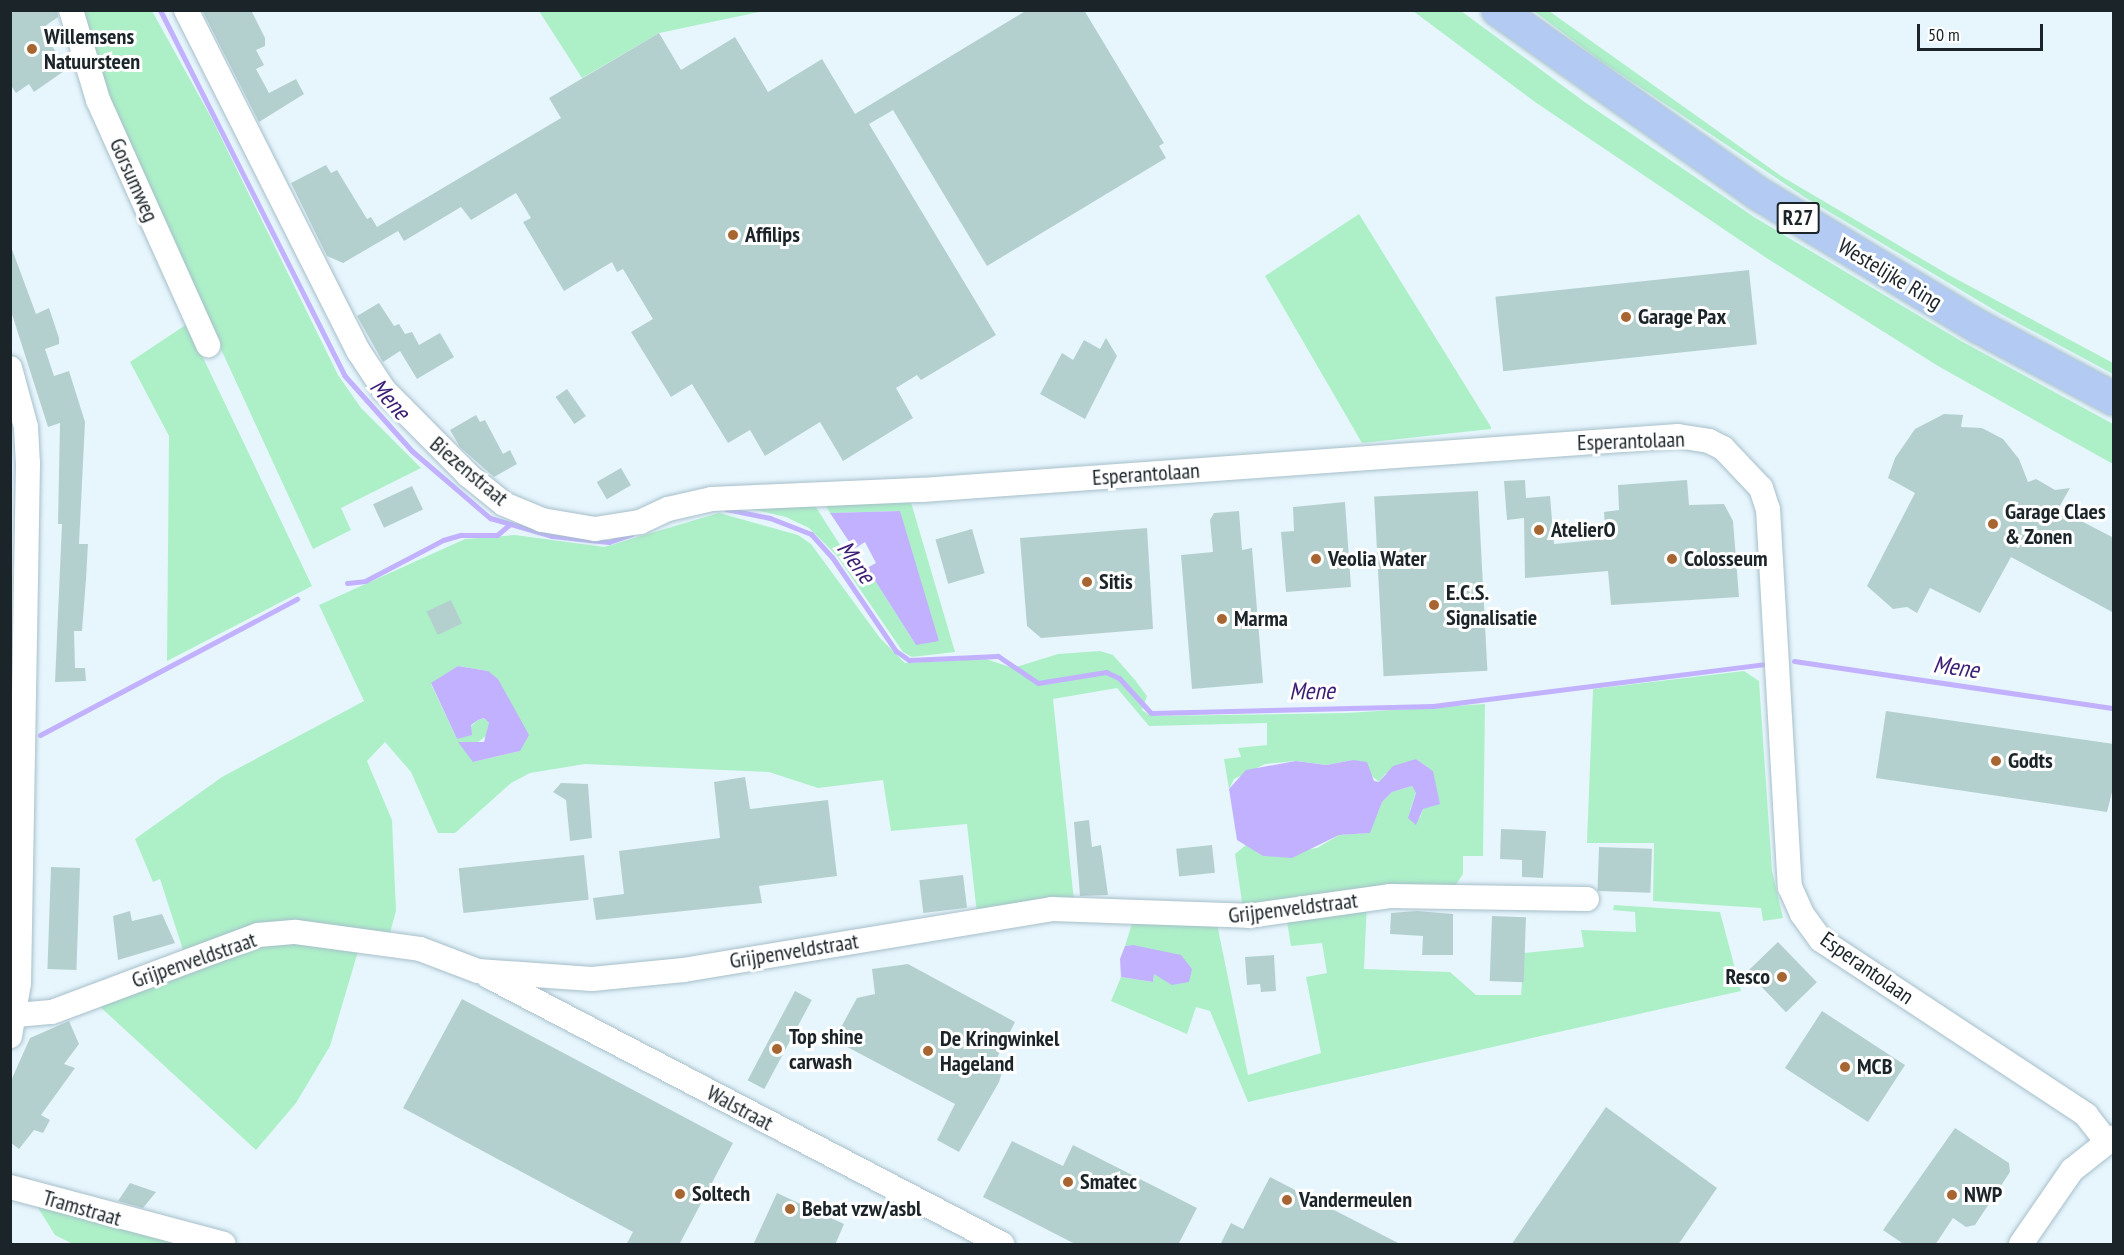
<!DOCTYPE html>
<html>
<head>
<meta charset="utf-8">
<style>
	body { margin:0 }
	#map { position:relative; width:2124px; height:1255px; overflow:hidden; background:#e7f6fd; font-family:"PT Sans Narrow",sans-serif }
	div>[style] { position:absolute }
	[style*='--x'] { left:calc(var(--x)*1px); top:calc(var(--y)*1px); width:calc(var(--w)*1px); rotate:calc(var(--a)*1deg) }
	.green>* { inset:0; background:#adf0c8 }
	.water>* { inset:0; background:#c1b1ff }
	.stream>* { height:5px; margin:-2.5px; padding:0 2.5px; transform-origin:2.5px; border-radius:2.5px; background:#c1b1ff }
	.building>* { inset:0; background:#b4d0ce; transform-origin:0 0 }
	.roads { filter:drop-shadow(0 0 2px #a7bfca) drop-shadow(0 0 2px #a7bfca) }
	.minor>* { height:24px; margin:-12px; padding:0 12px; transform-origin:12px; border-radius:12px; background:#fff }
	.major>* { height:32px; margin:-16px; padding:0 16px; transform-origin:16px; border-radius:16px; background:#b3cbf2 }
	.dots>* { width:16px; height:16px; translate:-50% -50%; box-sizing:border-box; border:3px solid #fff; border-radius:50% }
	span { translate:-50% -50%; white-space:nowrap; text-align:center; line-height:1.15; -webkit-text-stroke:6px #fff; paint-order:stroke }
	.shield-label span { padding:2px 4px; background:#fff; border:2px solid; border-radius:4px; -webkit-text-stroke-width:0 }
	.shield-label { font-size:21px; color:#1b2428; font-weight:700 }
	.poi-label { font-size:22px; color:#1b2428; font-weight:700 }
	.left { translate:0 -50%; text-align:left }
	.right { translate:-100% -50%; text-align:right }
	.street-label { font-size:22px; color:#1b2428 }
	.water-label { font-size:24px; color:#3b1d74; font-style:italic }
	.frame { position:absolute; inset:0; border:12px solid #1b2428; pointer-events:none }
	.scale { position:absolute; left:1917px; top:24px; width:126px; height:27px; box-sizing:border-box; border:3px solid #1b2428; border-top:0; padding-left:8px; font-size:18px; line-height:21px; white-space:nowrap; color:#1b2428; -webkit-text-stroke:4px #fff; paint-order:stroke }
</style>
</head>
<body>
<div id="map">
	<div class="green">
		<div style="clip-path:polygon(75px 11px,152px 11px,212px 119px,338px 375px,361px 408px,421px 468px,341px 508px,351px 530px,313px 549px,102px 91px)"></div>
		<div style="clip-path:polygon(539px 11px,764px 11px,659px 33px,582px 78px)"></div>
		<div style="clip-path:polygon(1413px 11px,1461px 11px,1586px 103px,1754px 217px,1961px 341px,2113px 424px,2113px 464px,1938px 366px,1768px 259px,1535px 102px)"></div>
		<div style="clip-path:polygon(1534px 11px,1549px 11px,1781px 176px,1949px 275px,2113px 363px,2113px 374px,2001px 314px,1806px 198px,1601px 61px)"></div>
		<div style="clip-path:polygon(1359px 214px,1491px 427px,1491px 429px,1362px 443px,1265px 276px)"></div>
		<div style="clip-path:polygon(187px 324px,312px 586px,167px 661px,169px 436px,130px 362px)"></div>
		<div style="clip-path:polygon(910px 499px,955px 652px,912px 657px,903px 652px,837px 556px,809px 528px,786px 517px,730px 504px,812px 501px,851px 562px,856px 558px,863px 570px,867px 568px,916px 645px,900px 511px,830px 513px,823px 501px)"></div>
		<div style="clip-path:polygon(evenodd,719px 513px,798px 535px,811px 544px,880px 638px,905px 663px,986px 659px,1013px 668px,1058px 654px,1100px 651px,1113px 655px,1135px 680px,1147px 696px,1142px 710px,1151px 716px,1347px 713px,1485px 704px,1483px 856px,1463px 856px,1463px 874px,1453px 889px,1243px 909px,1235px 854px,1246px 845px,1263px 856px,1317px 848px,1339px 835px,1369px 833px,1382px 802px,1392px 792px,1412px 786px,1416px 793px,1410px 810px,1420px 818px,1423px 809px,1432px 805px,1433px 771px,1416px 759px,1385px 774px,1379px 782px,1353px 760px,1326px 765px,1296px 761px,1265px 764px,1234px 779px,1229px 789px,1224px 759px,1241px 757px,1238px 748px,1267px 745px,1267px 723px,1149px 726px,1117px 688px,1053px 699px,1074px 901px,977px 914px,967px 824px,891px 831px,883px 780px,818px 788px,769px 772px,585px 764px,530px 773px,511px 783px,455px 833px,438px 833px,411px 772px,385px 742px,367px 761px,392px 820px,396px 911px,390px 933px,184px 953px,160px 879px,153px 882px,135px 839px,222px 777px,364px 701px,319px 605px,465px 539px,515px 535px,604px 547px,719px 513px,458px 666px,488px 671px,520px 751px,473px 762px,478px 742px,489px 734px,489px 723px,484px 718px,478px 720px,457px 739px,431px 684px,458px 666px)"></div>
		<div style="clip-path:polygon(1744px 671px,1759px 681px,1772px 871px,1783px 918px,1763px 921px,1761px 908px,1653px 901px,1654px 843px,1587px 843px,1593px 689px)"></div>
		<div style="clip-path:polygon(1367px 902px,1364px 969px,1450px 972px,1476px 995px,1521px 995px,1524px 953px,1584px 947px,1581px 930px,1636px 932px,1635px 912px,1613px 910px,1614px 905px,1720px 912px,1741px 991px,1248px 1102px,1210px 1011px,1196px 1007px,1187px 1034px,1111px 1001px,1121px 977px,1153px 982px,1154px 973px,1133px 945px,1125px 946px,1134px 917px,1217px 924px,1248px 1075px,1321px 1053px,1306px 977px,1327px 973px,1322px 943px,1291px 946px,1286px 916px)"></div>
		<div style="clip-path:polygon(304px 941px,359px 948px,330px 1046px,296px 1103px,256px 1150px,97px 1004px,255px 947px)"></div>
		<div style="clip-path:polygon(35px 1203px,190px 1244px,73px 1244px,55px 1235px)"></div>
	</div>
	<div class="water">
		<div style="clip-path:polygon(900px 511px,939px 641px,916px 645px,867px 568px,876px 563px,865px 542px,854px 549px,830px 513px)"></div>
		<div style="clip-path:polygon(458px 666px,488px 671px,498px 679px,529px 735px,520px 751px,473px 762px,458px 742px,484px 742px,489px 723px,484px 718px,478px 720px,471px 725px,472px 735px,457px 739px,431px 683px)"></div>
		<div style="clip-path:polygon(1416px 759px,1433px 771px,1440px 804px,1423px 809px,1416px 825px,1408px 818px,1416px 793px,1412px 786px,1392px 792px,1382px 802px,1370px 833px,1339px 835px,1292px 858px,1263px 856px,1237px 840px,1229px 789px,1246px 770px,1296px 761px,1326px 765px,1353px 760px,1367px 762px,1374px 781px,1379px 782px,1393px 766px)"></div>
		<div style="clip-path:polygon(1133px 945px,1181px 955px,1192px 969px,1189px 982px,1172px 985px,1154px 974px,1153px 982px,1121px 977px,1120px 959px,1125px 946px)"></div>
	</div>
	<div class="stream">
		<div style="--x:160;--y:10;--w:409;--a:63.2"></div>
		<div style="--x:344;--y:375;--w:102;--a:48.2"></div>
		<div style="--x:412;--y:451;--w:103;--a:40.7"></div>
		<div style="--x:490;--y:518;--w:65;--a:16.2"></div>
		<div style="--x:552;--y:536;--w:57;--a:6"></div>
		<div style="--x:609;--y:542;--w:24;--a:-19"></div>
		<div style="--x:726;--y:509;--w:45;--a:11.6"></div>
		<div style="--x:770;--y:518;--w:44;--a:21.3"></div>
		<div style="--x:811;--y:534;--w:31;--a:48"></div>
		<div style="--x:832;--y:557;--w:114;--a:55.8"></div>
		<div style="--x:896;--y:651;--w:16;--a:35"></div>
		<div style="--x:909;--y:660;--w:89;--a:-2.6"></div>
		<div style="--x:998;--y:656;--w:48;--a:34"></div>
		<div style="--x:1038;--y:683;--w:69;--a:-9.2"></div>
		<div style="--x:1106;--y:672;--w:14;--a:25"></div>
		<div style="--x:1119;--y:678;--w:47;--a:47.6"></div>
		<div style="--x:1151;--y:713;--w:282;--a:-1.4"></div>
		<div style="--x:1433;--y:706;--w:336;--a:-7.2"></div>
		<div style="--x:347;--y:583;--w:18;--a:-6"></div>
		<div style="--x:365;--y:581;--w:88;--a:-27.7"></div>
		<div style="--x:443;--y:540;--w:19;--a:-16"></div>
		<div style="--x:461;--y:535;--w:36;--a:0"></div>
		<div style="--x:497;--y:535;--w:17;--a:-40"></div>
		<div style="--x:1794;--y:661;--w:323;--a:8.4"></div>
		<div style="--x:40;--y:735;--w:291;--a:-27.9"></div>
	</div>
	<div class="building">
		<div style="clip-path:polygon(16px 10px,57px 10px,58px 17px,41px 29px,67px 69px,34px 92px,29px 84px,16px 93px,10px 84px,10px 14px)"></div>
		<div style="clip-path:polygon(202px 10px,251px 10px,265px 38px,265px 46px,256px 50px,264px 65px,256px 69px,269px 93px,296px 79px,304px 94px,259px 122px)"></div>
		<div style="clip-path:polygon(1027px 10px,1084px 10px,1164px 143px,1159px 146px,1166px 158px,987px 266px,893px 110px,869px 124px,996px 335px,921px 380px,917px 375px,896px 388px,913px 418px,843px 461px,820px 422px,765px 456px,750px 430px,728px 443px,692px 384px,671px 397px,631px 332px,653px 319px,623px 269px,617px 272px,612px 262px,564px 291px,523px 222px,531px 218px,516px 193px,471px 220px,461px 207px,404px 241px,398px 231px,343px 263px,327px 256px,291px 183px,326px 165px,331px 173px,337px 170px,367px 219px,371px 217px,377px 227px,561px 118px,549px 98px,659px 33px,681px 70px,735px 37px,768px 92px,822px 59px,855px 114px)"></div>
		<div style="clip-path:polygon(10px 244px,36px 314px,49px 308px,59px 338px,59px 344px,45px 349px,54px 376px,69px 371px,85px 422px,79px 544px,88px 544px,86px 579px,82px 631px,74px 631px,75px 668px,85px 668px,86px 681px,55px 682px,62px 524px,58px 524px,60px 423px,48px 427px,10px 308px)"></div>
		<div style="left:1749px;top:270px;width:75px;height:255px;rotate:84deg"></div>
		<div style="clip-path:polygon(379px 303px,394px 326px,399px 324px,405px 334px,412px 332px,419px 345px,440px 333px,454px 357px,417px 379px,400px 351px,383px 362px,357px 316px)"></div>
		<div style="clip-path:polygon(1106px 338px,1117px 356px,1085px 419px,1040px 394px,1062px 353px,1073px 360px,1084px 340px,1100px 349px)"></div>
		<div style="left:567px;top:389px;width:33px;height:14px;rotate:55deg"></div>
		<div style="clip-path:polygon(1944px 414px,1963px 415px,1961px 427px,1982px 428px,2003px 439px,2019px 459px,2028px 482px,2036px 479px,2055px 490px,2070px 488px,2058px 509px,2114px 538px,2114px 613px,2011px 557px,1980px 613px,1930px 588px,1917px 613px,1907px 607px,1893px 609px,1867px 586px,1915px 493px,1888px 478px,1895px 458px,1915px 429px)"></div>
		<div style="clip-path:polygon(476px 415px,480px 422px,485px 420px,503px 454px,510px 450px,517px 464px,494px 477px,460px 447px,450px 430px)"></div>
		<div style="left:621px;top:468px;width:20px;height:28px;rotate:60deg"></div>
		<div style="clip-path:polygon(1525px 480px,1526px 498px,1550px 496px,1554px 544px,1606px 539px,1604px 512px,1619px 510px,1618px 485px,1687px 480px,1689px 505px,1724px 504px,1733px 521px,1739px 597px,1611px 605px,1608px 571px,1525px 578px,1524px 518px,1507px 520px,1504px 481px)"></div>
		<div style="left:412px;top:486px;width:26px;height:43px;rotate:65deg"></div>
		<div style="left:1478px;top:491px;width:180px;height:104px;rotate:87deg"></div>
		<div style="clip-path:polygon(1345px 502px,1351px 587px,1286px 592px,1281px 532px,1294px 531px,1293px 507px)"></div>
		<div style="clip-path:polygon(1239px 511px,1242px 550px,1252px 548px,1263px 683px,1192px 689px,1181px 555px,1213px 552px,1210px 520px,1214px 513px)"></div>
		<div style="clip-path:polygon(1147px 528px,1153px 629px,1041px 638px,1027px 626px,1020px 538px)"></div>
		<div style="left:972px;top:529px;width:46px;height:38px;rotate:74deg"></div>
		<div style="left:451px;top:600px;width:26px;height:27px;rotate:65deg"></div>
		<div style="clip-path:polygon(1886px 711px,2114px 744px,2114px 784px,2107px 812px,1876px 778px)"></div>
		<div style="clip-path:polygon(745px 777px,750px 809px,828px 800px,837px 876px,759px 886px,762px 903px,596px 920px,593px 898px,624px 894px,619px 851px,720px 838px,714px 782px)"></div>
		<div style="clip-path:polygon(561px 783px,588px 784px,592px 838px,570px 841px,566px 800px,553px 792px)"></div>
		<div style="clip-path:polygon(1089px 820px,1092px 847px,1101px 845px,1108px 895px,1080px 896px,1074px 822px)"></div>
		<div style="clip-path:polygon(1501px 829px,1546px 831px,1543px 878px,1522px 877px,1522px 860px,1500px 859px)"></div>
		<div style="left:1212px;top:845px;width:28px;height:36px;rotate:84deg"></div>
		<div style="left:1599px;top:847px;width:53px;height:44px;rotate:2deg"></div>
		<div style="left:584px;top:855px;width:45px;height:126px;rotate:84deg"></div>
		<div style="left:51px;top:867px;width:29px;height:102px;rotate:2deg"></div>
		<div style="left:963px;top:875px;width:33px;height:44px;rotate:83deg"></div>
		<div style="clip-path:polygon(130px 911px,132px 921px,162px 914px,175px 943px,118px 960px,113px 916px)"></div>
		<div style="clip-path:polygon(1417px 911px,1453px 914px,1453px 955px,1422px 955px,1423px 936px,1390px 934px,1391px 913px)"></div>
		<div style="left:1492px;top:916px;width:34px;height:65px;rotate:2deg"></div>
		<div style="left:1778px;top:942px;width:56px;height:43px;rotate:46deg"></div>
		<div style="clip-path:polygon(1274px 955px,1276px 991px,1261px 992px,1260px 984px,1247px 985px,1245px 957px)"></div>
		<div style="clip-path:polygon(908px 964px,1015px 1022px,995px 1062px,1004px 1066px,999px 1082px,959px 1152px,937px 1140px,955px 1104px,834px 1040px,857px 998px,875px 994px,872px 969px)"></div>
		<div style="left:795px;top:991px;width:19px;height:101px;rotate:28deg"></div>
		<div style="clip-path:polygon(462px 999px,733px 1143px,679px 1245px,626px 1245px,633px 1232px,403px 1108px)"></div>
		<div style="left:1822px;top:1011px;width:99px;height:68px;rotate:33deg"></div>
		<div style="clip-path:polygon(69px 1021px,79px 1044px,64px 1064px,75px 1068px,41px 1115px,50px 1120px,43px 1133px,34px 1130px,19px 1149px,10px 1142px,10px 1083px,30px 1038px)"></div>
		<div style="clip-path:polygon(1606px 1107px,1717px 1188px,1678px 1245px,1511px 1245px)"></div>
		<div style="clip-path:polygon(1955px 1128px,2009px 1163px,2010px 1172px,1975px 1225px,1966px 1227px,1953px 1218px,1935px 1245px,1905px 1245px,1883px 1230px)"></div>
		<div style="clip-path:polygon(1012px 1141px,1063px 1166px,1073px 1145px,1197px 1208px,1178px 1245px,1077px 1245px,983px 1197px)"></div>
		<div style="clip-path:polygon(1270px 1177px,1402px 1245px,1220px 1245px,1231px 1223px,1243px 1229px)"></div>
		<div style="clip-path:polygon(130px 1183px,156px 1192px,143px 1208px,118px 1201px)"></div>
		<div style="clip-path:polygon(777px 1193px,844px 1224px,835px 1245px,753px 1245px)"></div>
	</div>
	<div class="roads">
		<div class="minor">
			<div style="--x:71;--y:10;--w:94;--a:73.3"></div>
			<div style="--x:98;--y:100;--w:269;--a:65.8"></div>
			<div style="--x:186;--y:10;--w:383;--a:63.2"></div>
			<div style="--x:359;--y:352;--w:45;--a:56.7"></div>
			<div style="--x:384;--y:390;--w:120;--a:45.3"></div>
			<div style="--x:468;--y:475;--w:46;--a:38.9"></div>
			<div style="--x:504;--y:504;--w:41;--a:22.8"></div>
			<div style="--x:542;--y:520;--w:54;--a:9.6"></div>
			<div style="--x:595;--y:529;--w:46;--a:-8.8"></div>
			<div style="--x:640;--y:522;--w:31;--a:-25"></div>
			<div style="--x:668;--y:509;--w:45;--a:-12.8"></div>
			<div style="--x:712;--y:499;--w:210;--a:-2.5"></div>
			<div style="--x:922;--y:490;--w:758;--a:-4.09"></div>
			<div style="--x:1678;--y:436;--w:31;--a:9"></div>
			<div style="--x:1709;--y:441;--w:16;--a:27"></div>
			<div style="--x:1723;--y:448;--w:55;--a:46.5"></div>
			<div style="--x:1761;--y:488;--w:22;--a:72"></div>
			<div style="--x:1768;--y:509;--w:379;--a:86.7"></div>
			<div style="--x:1790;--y:887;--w:30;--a:66"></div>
			<div style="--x:1802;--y:914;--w:32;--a:54"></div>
			<div style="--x:1821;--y:940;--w:318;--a:33.4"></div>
			<div style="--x:2086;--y:1115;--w:33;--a:52"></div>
			<div style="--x:10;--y:368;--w:61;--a:74.8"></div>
			<div style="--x:26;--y:427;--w:36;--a:87"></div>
			<div style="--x:28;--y:463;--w:520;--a:90.99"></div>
			<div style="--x:19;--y:983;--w:54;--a:99.6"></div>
			<div style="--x:488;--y:976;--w:580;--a:27.54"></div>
			<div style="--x:16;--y:1015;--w:36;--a:-5"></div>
			<div style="--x:52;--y:1012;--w:220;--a:-20.5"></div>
			<div style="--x:258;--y:935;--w:38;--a:-5"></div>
			<div style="--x:296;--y:932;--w:125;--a:7.8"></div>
			<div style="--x:420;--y:949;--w:62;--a:20.8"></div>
			<div style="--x:478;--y:971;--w:114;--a:4"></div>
			<div style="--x:592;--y:979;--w:92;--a:-5.6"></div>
			<div style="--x:684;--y:970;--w:373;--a:-9.4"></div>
			<div style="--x:1052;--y:909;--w:196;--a:2"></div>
			<div style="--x:1248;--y:916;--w:143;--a:-8"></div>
			<div style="--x:1390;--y:896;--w:197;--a:0.9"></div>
			<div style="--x:10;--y:1187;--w:221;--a:14.9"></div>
			<div style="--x:2021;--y:1244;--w:90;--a:-55.4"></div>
			<div style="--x:2072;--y:1170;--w:53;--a:-38.2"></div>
		</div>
		<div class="major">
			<div style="--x:1498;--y:10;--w:319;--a:35.2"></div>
			<div style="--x:1759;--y:194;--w:257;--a:31.2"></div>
			<div style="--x:1979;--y:327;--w:153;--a:28.1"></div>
		</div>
	</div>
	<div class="dots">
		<div style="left:32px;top:49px;background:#a76631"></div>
		<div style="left:733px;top:235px;background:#a76631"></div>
		<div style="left:1626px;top:317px;background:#a76631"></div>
		<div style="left:1993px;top:524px;background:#a76631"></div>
		<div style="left:1539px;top:530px;background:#a76631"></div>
		<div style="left:1316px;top:559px;background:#a76631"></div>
		<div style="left:1672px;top:559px;background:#a76631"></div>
		<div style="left:1087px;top:582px;background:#a76631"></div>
		<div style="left:1434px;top:605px;background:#a76631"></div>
		<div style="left:1222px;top:619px;background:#a76631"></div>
		<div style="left:1996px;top:761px;background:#a76631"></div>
		<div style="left:1782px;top:977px;background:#a76631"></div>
		<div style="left:777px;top:1049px;background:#a76631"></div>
		<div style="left:928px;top:1051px;background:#a76631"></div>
		<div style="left:1845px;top:1067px;background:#a76631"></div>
		<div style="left:1068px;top:1182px;background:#a76631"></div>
		<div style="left:680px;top:1194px;background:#a76631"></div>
		<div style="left:1952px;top:1195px;background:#a76631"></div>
		<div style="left:1287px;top:1200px;background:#a76631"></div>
		<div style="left:790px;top:1209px;background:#a76631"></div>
	</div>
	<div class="shield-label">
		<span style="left:1798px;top:218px">R27</span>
	</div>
	<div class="poi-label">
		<span class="left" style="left:44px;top:49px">Willemsens<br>Natuursteen</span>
		<span class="left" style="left:745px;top:235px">Affilips</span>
		<span class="left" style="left:1638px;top:317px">Garage Pax</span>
		<span class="left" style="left:2005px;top:524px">Garage Claes<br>&amp; Zonen</span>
		<span class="left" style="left:1551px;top:530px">AtelierO</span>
		<span class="left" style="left:1328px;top:559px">Veolia Water</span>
		<span class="left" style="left:1684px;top:559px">Colosseum</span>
		<span class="left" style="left:1099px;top:582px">Sitis</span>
		<span class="left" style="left:1446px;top:605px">E.C.S.<br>Signalisatie</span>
		<span class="left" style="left:1234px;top:619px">Marma</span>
		<span class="left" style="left:2008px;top:761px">Godts</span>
		<span class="right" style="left:1770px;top:977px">Resco</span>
		<span class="left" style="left:789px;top:1049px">Top shine<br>carwash</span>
		<span class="left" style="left:940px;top:1051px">De Kringwinkel<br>Hageland</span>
		<span class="left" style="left:1857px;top:1067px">MCB</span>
		<span class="left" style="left:1080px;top:1182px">Smatec</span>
		<span class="left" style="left:692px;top:1194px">Soltech</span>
		<span class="left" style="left:1964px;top:1195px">NWP</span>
		<span class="left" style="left:1299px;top:1200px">Vandermeulen</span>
		<span class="left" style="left:802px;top:1209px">Bebat vzw/asbl</span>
	</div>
	<div class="street-label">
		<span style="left:134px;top:180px;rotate:66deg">Gorsumweg</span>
		<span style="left:1890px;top:274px;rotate:31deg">Westelijke Ring</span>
		<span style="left:1631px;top:441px;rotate:-2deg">Esperantolaan</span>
		<span style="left:469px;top:471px;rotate:40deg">Biezenstraat</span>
		<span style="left:1146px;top:474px;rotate:-4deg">Esperantolaan</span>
		<span style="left:1293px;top:908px;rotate:-7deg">Grijpenveldstraat</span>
		<span style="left:794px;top:951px;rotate:-9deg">Grijpenveldstraat</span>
		<span style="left:194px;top:960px;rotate:-19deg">Grijpenveldstraat</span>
		<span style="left:1867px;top:968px;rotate:35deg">Esperantolaan</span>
		<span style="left:740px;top:1108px;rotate:28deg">Walstraat</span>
		<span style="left:82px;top:1208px;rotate:16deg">Tramstraat</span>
	</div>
	<div class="water-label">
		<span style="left:390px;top:399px;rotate:48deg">Mene</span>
		<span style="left:856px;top:562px;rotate:54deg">Mene</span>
		<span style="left:1956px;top:667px;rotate:8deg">Mene</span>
		<span style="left:1312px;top:691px;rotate:-1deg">Mene</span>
	</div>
	<div class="frame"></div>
	<div class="scale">50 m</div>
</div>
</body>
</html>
